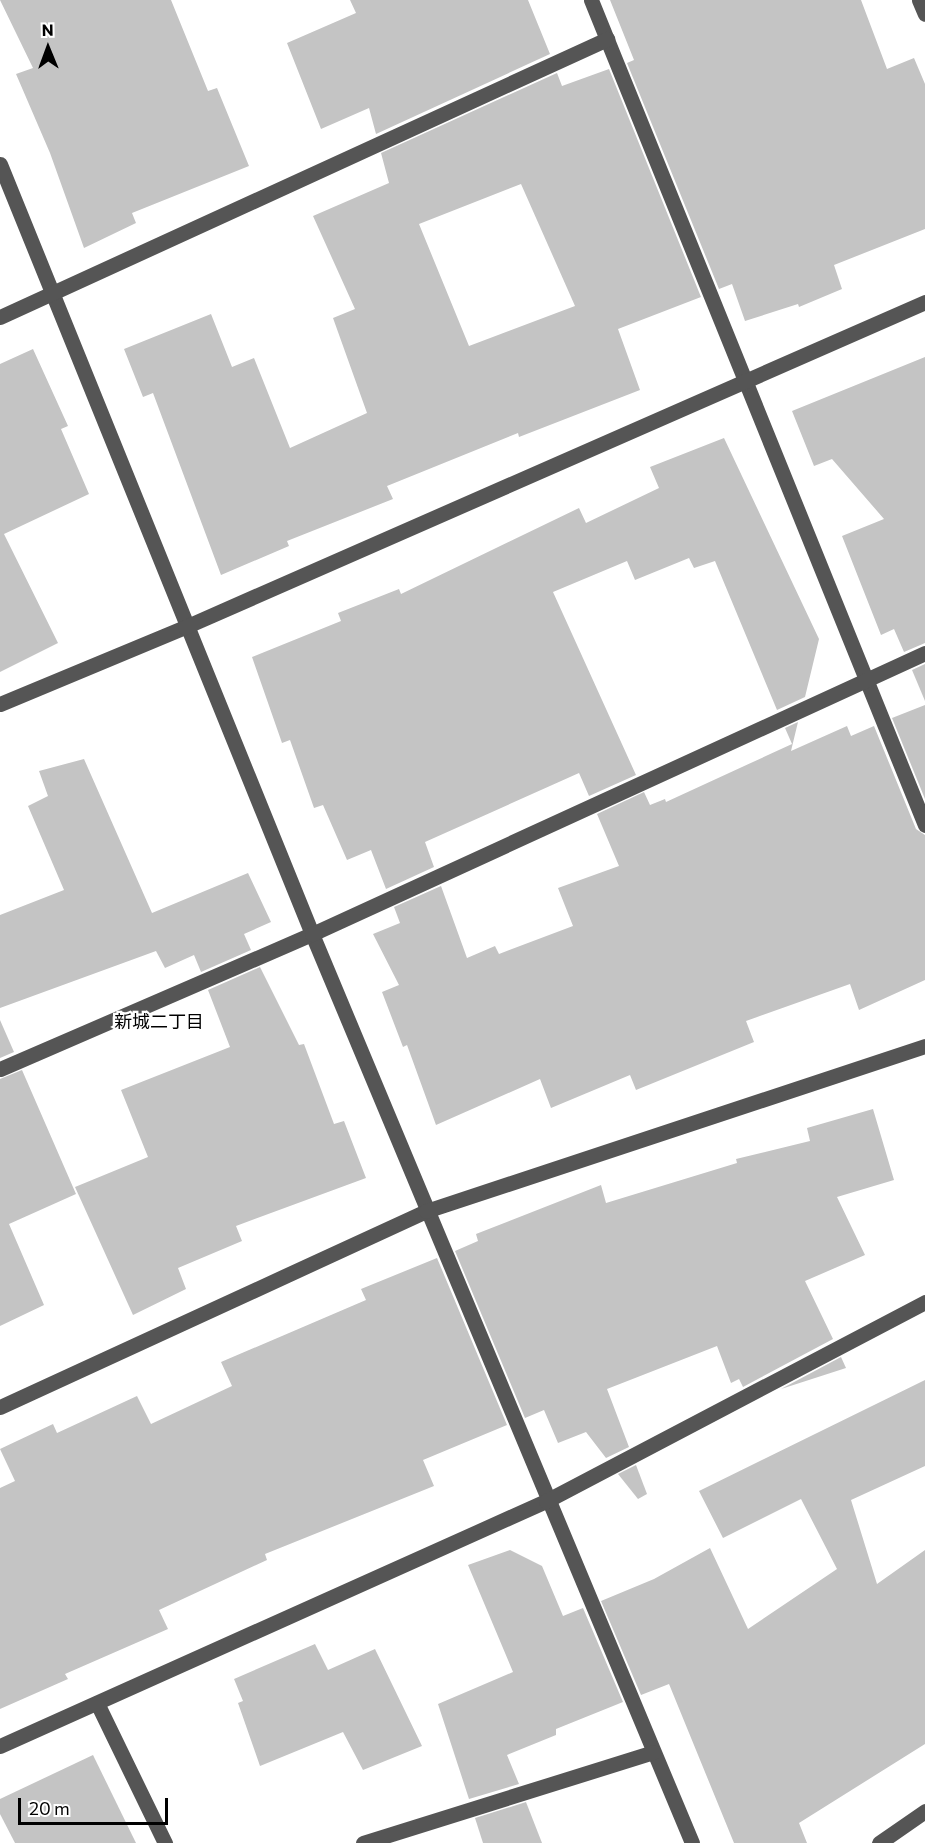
<!DOCTYPE html>
<html>
<head>
<meta charset="utf-8">
<style>
	body { margin:0 }
	#map { position:relative; width:925px; height:1843px; overflow:hidden; background:#fff; font-family:Commissioner,"Noto Sans JP",sans-serif }
	div>[style] { position:absolute }
	[style*='--x'] { left:calc(var(--x)*1px); top:calc(var(--y)*1px); width:calc(var(--w)*1px); rotate:calc(var(--a)*1deg) }
	.building>* { inset:0; background:#c4c4c4 }
	.minor>* { height:15px; margin:-7.5px; padding:0 7.5px; transform-origin:7.5px; border-radius:7.5px; background:#555 }
	span { translate:-50% -50%; white-space:nowrap; text-align:center; line-height:1.15; -webkit-text-stroke:4.5px #fff; paint-order:stroke }
	.neighbourhood-label { font-size:18px; color:#000 }
	.north { position:absolute; left:18px; top:18px; width:60px; height:60px; -webkit-text-stroke:4px #fff; paint-order:stroke; rotate:359deg; font-size:16px; font-weight:700; line-height:24px; text-align:center; color:#000 }
	.north::after { content:''; display:block; margin:auto; width:21px; height:27px; background:#000; clip-path:polygon(50% 0,100% 100%,50% 72%,0 100%) }
	.scale { position:absolute; left:18px; top:1798px; width:150px; height:27px; box-sizing:border-box; border:3px solid #000; border-top:0; padding-left:8px; font-size:18px; line-height:21px; white-space:nowrap; color:#000; -webkit-text-stroke:4px #fff; paint-order:stroke }
</style>
</head>
<body>
<div id="map">
	<div class="building">
		<div style="clip-path:polygon(0 0,171px 0,208px 91px,217px 88px,249px 166px,132px 213px,136px 223px,84px 248px,50px 153px,16px 74px,33px 68px)"></div>
		<div style="clip-path:polygon(350px 0,528px 0,550px 54px,376px 134px,369px 108px,321px 129px,287px 43px,356px 13px)"></div>
		<div style="clip-path:polygon(610px 0,861px 0,887px 69px,914px 58px,925px 84px,925px 229px,834px 265px,842px 289px,799px 307px,798px 304px,745px 321px,732px 284px,719px 289px,627px 63px,634px 60px)"></div>
		<div style="clip-path:polygon(evenodd,609px 69px,701px 297px,618px 329px,640px 390px,519px 437px,518px 433px,387px 486px,393px 499px,287px 541px,289px 546px,221px 575px,153px 393px,143px 397px,124px 349px,211px 314px,232px 367px,254px 358px,290px 448px,367px 413px,333px 318px,355px 309px,313px 216px,389px 183px,381px 153px,557px 73px,562px 86px,609px 69px,521px 184px,575px 306px,469px 346px,419px 224px,521px 184px)"></div>
		<div style="clip-path:polygon(33px 349px,68px 426px,61px 429px,89px 494px,4px 534px,58px 643px,0 672px,0 364px)"></div>
		<div style="clip-path:polygon(925px 357px,925px 643px,904px 652px,894px 629px,881px 635px,842px 536px,884px 519px,832px 459px,814px 466px,792px 411px)"></div>
		<div style="clip-path:polygon(724px 438px,819px 639px,805px 697px,777px 710px,715px 561px,694px 568px,689px 558px,635px 580px,627px 561px,553px 592px,636px 775px,589px 796px,579px 773px,425px 842px,434px 867px,386px 889px,371px 850px,347px 860px,323px 805px,314px 808px,290px 740px,282px 743px,252px 657px,341px 621px,338px 613px,399px 589px,401px 594px,579px 508px,586px 523px,659px 488px,650px 467px)"></div>
		<div style="clip-path:polygon(925px 664px,925px 701px,912px 670px)"></div>
		<div style="clip-path:polygon(925px 705px,925px 799px,892px 718px)"></div>
		<div style="clip-path:polygon(798px 722px,791px 751px,847px 726px,851px 736px,874px 726px,916px 829px,925px 835px,925px 980px,859px 1010px,850px 984px,746px 1021px,754px 1042px,636px 1090px,630px 1075px,551px 1108px,540px 1079px,436px 1125px,407px 1045px,403px 1047px,382px 992px,399px 985px,373px 934px,400px 923px,394px 907px,441px 886px,467px 958px,495px 946px,499px 954px,573px 926px,558px 888px,619px 866px,597px 814px,644px 792px,650px 805px,665px 799px,666px 802px,792px 744px,785px 728px)"></div>
		<div style="clip-path:polygon(84px 759px,152px 913px,248px 873px,271px 922px,244px 934px,251px 950px,201px 972px,194px 955px,165px 968px,156px 951px,0 1008px,0 915px,64px 890px,28px 806px,48px 796px,39px 771px)"></div>
		<div style="clip-path:polygon(260px 967px,299px 1045px,304px 1044px,334px 1124px,344px 1121px,366px 1178px,236px 1226px,242px 1241px,178px 1268px,186px 1289px,133px 1315px,75px 1187px,148px 1157px,121px 1090px,230px 1047px,208px 990px)"></div>
		<div style="clip-path:polygon(0 1020px,14px 1052px,0 1058px)"></div>
		<div style="clip-path:polygon(22px 1070px,76px 1194px,9px 1224px,44px 1305px,0 1326px,0 1079px)"></div>
		<div style="clip-path:polygon(873px 1109px,894px 1180px,837px 1197px,865px 1255px,805px 1281px,833px 1339px,743px 1387px,739px 1379px,731px 1383px,717px 1346px,607px 1389px,629px 1447px,606px 1458px,586px 1432px,558px 1443px,544px 1410px,525px 1418px,455px 1251px,478px 1241px,476px 1234px,601px 1185px,606px 1203px,737px 1163px,736px 1159px,810px 1141px,807px 1128px)"></div>
		<div style="clip-path:polygon(437px 1258px,507px 1425px,423px 1460px,434px 1486px,265px 1554px,267px 1560px,159px 1610px,168px 1629px,65px 1674px,68px 1679px,0 1709px,0 1488px,15px 1481px,0 1449px,53px 1424px,57px 1433px,137px 1396px,151px 1424px,232px 1386px,221px 1362px,366px 1300px,361px 1289px)"></div>
		<div style="clip-path:polygon(841px 1357px,846px 1368px,781px 1389px)"></div>
		<div style="clip-path:polygon(925px 1380px,925px 1466px,851px 1500px,877px 1584px,925px 1550px,925px 1744px,799px 1823px,807px 1843px,734px 1843px,669px 1684px,641px 1695px,601px 1601px,654px 1579px,710px 1548px,748px 1629px,837px 1569px,801px 1499px,723px 1538px,699px 1491px)"></div>
		<div style="clip-path:polygon(636px 1465px,647px 1494px,638px 1499px,618px 1474px)"></div>
		<div style="clip-path:polygon(510px 1550px,542px 1566px,563px 1616px,583px 1608px,623px 1702px,556px 1729px,556px 1735px,507px 1755px,519px 1784px,469px 1799px,438px 1704px,513px 1672px,468px 1565px)"></div>
		<div style="clip-path:polygon(315px 1644px,328px 1670px,375px 1649px,422px 1746px,363px 1770px,343px 1732px,260px 1766px,238px 1703px,243px 1701px,234px 1679px)"></div>
		<div style="clip-path:polygon(93px 1755px,136px 1843px,15px 1843px,0 1814px,0 1799px)"></div>
		<div style="clip-path:polygon(526px 1802px,542px 1843px,483px 1843px,475px 1818px)"></div>
	</div>
	<div class="minor">
		<div style="--x:591;--y:0;--w:890;--a:67.96"></div>
		<div style="--x:919;--y:0;--w:15;--a:67"></div>
		<div style="--x:0;--y:164;--w:831;--a:67.94"></div>
		<div style="--x:312;--y:934;--w:985;--a:67.31"></div>
		<div style="--x:0;--y:317;--w:668;--a:-24.61"></div>
		<div style="--x:0;--y:704;--w:200;--a:-22.6"></div>
		<div style="--x:185;--y:627;--w:808;--a:-23.71"></div>
		<div style="--x:0;--y:1069;--w:340;--a:-23.4"></div>
		<div style="--x:312;--y:934;--w:674;--a:-24.63"></div>
		<div style="--x:0;--y:1407;--w:469;--a:-24.7"></div>
		<div style="--x:426;--y:1211;--w:526;--a:-18.3"></div>
		<div style="--x:97;--y:1703;--w:156;--a:64.1"></div>
		<div style="--x:0;--y:1746;--w:598;--a:-24.17"></div>
		<div style="--x:546;--y:1501;--w:428;--a:-27.7"></div>
		<div style="--x:363;--y:1843;--w:304;--a:-17.4"></div>
		<div style="--x:879;--y:1843;--w:56;--a:-34.8"></div>
	</div>
	<div class="neighbourhood-label">
		<span style="left:159px;top:1021px">新城二丁目</span>
	</div>
	<div class="north">N</div>
	<div class="scale">20 m</div>
</div>
</body>
</html>
